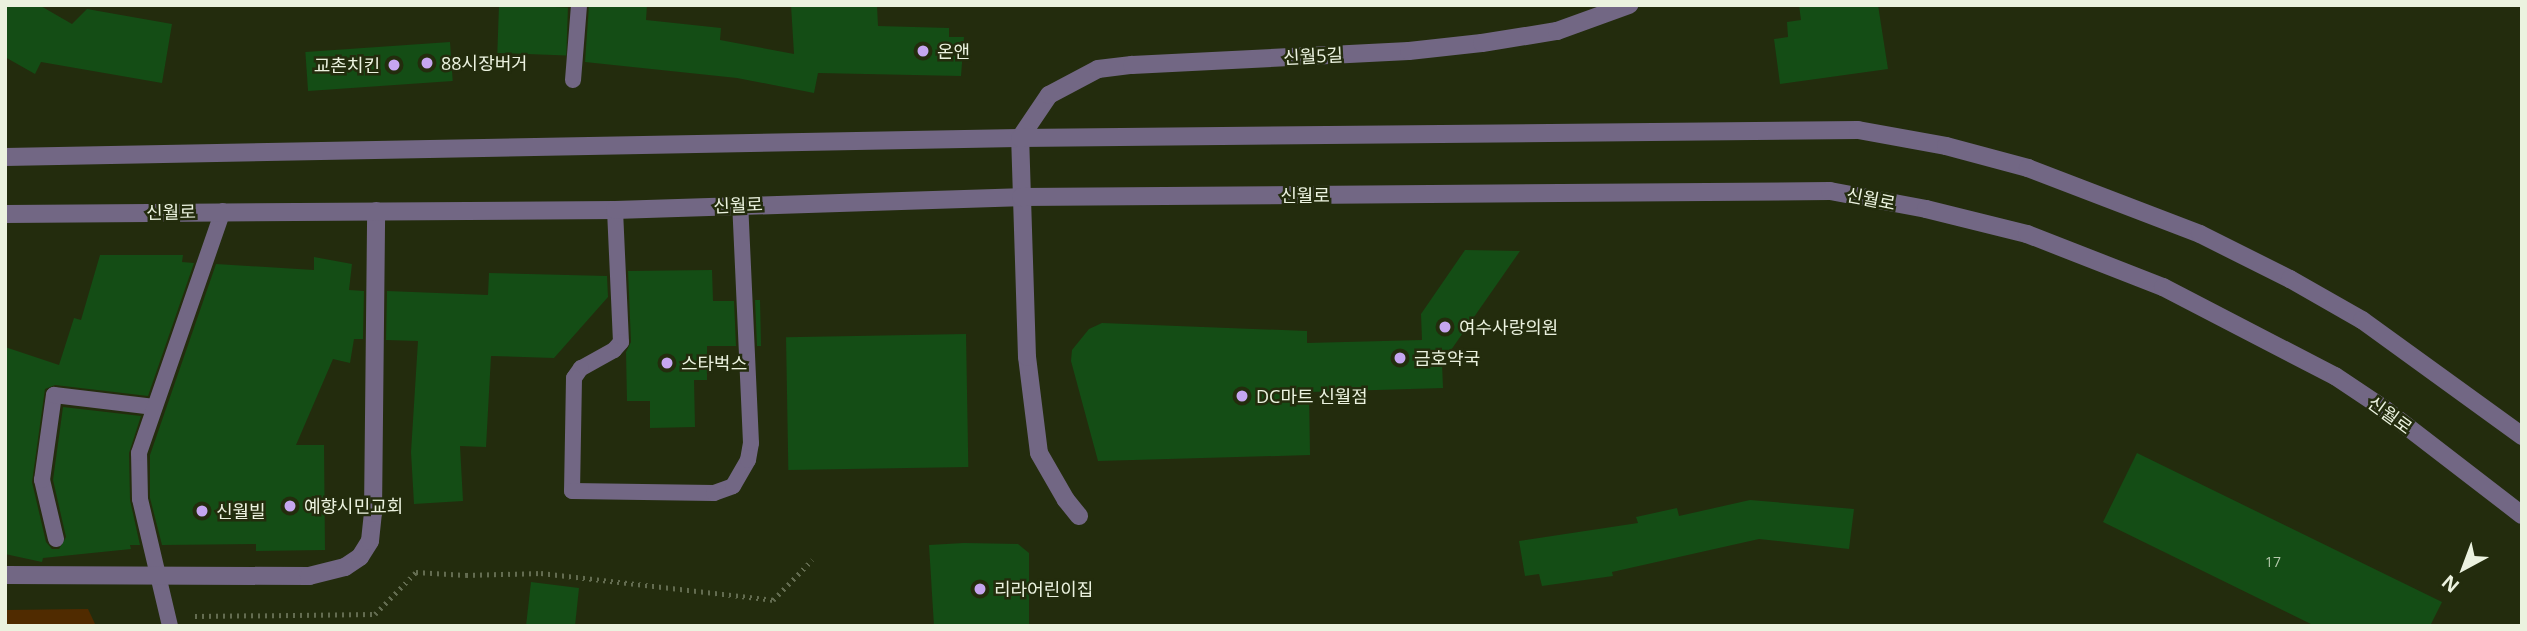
<!DOCTYPE html>
<html>
<head>
<meta charset="utf-8">
<style>
	body { margin:0 }
	#map { position:relative; width:2527px; height:631px; overflow:hidden; background:#232c0d; font-family:"Open Sans","Noto Sans KR",sans-serif }
	div>[style] { position:absolute }
	[style*='--x'] { left:calc(var(--x)*1px); top:calc(var(--y)*1px); width:calc(var(--w)*1px); rotate:calc(var(--a)*1deg) }
	.green>* { inset:0; background:#502b00 }
	.building>* { inset:0; background:#144d15; transform-origin:0 0 }
	.path>* { height:4.5px; margin-top:-2.25px; transform-origin:0; background:repeating-linear-gradient(90deg,#636c50 0 2px,transparent 0 7px) }
	.service>* { height:16px; margin:-8px; padding:0 8px; transform-origin:8px; border-radius:8px; background:#726784 }
	.minor>* { height:18px; margin:-9px; padding:0 9px; transform-origin:9px; border-radius:9px; background:#726784 }
	.tertiary>* { height:18px; margin:-9px; padding:0 9px; transform-origin:9px; border-radius:9px; background:#726784 }
	.dots>* { width:19px; height:19px; translate:-50% -50%; box-sizing:border-box; border:4px solid #232c0d; border-radius:50% }
	span { translate:-50% -50%; white-space:nowrap; text-align:center; line-height:1.15; -webkit-text-stroke:5px #232c0d; paint-order:stroke }
	.number-label { font-size:14px; color:#b5c9ac }
	.number-label span { -webkit-text-stroke-width:0 }
	.poi-label { font-size:18px; color:#ebf2df }
	.left { translate:0 -50%; text-align:left }
	.right { translate:-100% -50%; text-align:right }
	.street-label { font-size:18px; color:#ebf2df }
	.frame { position:absolute; inset:0; border:7px solid #ebf2df; pointer-events:none }
	.north { position:absolute; left:2429px; top:533px; width:70px; height:70px; -webkit-text-stroke:5px #232c0d; paint-order:stroke; rotate:221deg; font-size:19px; font-weight:700; line-height:28px; text-align:center; color:#ebf2df }
	.north::after { content:''; display:block; margin:auto; width:24px; height:32px; background:#ebf2df; clip-path:polygon(50% 0,100% 100%,50% 72%,0 100%) }
</style>
</head>
<body>
<div id="map">
	<div class="green">
		<div style="clip-path:polygon(88px 609px,96px 626px,5px 626px,5px 610px)"></div>
	</div>
	<div class="building">
		<div style="clip-path:polygon(5px 5px,39px 5px,72px 24px,87px 9px,172px 24px,162px 83px,41px 62px,35px 74px,5px 57px)"></div>
		<div style="left:499px;top:5px;width:69px;height:48px;rotate:2deg"></div>
		<div style="clip-path:polygon(589px 5px,647px 5px,646px 20px,721px 28px,720px 40px,794px 54px,791px 5px,877px 5px,878px 26px,949px 28px,949px 37px,964px 37px,961px 76px,818px 73px,814px 93px,737px 78px,585px 62px)"></div>
		<div style="clip-path:polygon(1799px 5px,1878px 5px,1888px 69px,1780px 84px,1774px 39px,1788px 37px,1787px 22px,1801px 20px)"></div>
		<div style="left:450px;top:42px;width:39px;height:145px;rotate:86deg"></div>
		<div style="clip-path:polygon(1465px 250px,1520px 251px,1442px 363px,1443px 388px,1309px 392px,1310px 455px,1098px 461px,1071px 361px,1072px 350px,1089px 329px,1102px 323px,1307px 331px,1307px 343px,1422px 340px,1421px 314px)"></div>
		<div style="clip-path:polygon(100px 255px,183px 255px,182px 262px,194px 263px,148px 396px,55px 385px,45px 389px,32px 482px,46px 542px,52px 549px,59px 549px,66px 537px,53px 480px,63px 407px,141px 416px,129px 453px,130px 500px,140px 545px,130px 545px,131px 549px,43px 558px,42px 562px,5px 554px,5px 347px,59px 365px,74px 318px,81px 320px)"></div>
		<div style="clip-path:polygon(314px 257px,352px 264px,349px 290px,364px 291px,363px 339px,354px 339px,350px 363px,333px 359px,296px 445px,324px 445px,325px 550px,256px 551px,256px 544px,162px 545px,150px 498px,150px 455px,216px 264px,314px 270px)"></div>
		<div style="clip-path:polygon(712px 270px,713px 301px,734px 301px,736px 346px,707px 346px,707px 380px,694px 380px,695px 427px,650px 428px,650px 401px,627px 401px,626px 352px,631px 342px,628px 271px)"></div>
		<div style="clip-path:polygon(489px 273px,607px 276px,608px 297px,554px 358px,491px 356px,486px 447px,460px 446px,463px 501px,414px 504px,411px 452px,418px 341px,386px 340px,387px 291px,488px 295px)"></div>
		<div style="clip-path:polygon(755px 300px,760px 300px,761px 346px,757px 346px)"></div>
		<div style="left:966px;top:334px;width:133px;height:180px;rotate:89deg"></div>
		<div style="clip-path:polygon(2137px 453px,2442px 602px,2430px 626px,2315px 626px,2103px 522px)"></div>
		<div style="clip-path:polygon(1750px 500px,1854px 509px,1849px 549px,1759px 539px,1612px 572px,1613px 576px,1542px 586px,1539px 574px,1525px 576px,1519px 541px,1638px 523px,1636px 517px,1677px 508px,1679px 516px)"></div>
		<div style="clip-path:polygon(964px 543px,1018px 544px,1029px 553px,1029px 626px,934px 626px,929px 545px)"></div>
		<div style="clip-path:polygon(531px 582px,579px 588px,575px 626px,526px 626px)"></div>
	</div>
	<div class="path">
		<div style="--x:195;--y:616;--w:180;--a:-0.6"></div>
		<div style="--x:375;--y:614;--w:59;--a:-45.7"></div>
		<div style="--x:416;--y:572;--w:50;--a:3.4"></div>
		<div style="--x:466;--y:575;--w:75;--a:-1.5"></div>
		<div style="--x:541;--y:573;--w:234;--a:6.6"></div>
		<div style="--x:773;--y:600;--w:56;--a:-45.7"></div>
	</div>
	<div class="service">
		<div style="--x:573;--y:80;--w:75;--a:-85.4"></div>
		<div style="--x:615;--y:210;--w:132;--a:87.4"></div>
		<div style="--x:621;--y:342;--w:11;--a:131"></div>
		<div style="--x:614;--y:350;--w:38;--a:151"></div>
		<div style="--x:581;--y:368;--w:12;--a:125"></div>
		<div style="--x:574;--y:378;--w:113;--a:91"></div>
		<div style="--x:572;--y:491;--w:142;--a:0.8"></div>
		<div style="--x:714;--y:493;--w:20;--a:-20"></div>
		<div style="--x:733;--y:486;--w:30;--a:-60"></div>
		<div style="--x:748;--y:460;--w:17;--a:-80"></div>
		<div style="--x:751;--y:443;--w:239;--a:-92.6"></div>
		<div style="--x:56;--y:539;--w:61;--a:-103.3"></div>
		<div style="--x:42;--y:480;--w:86;--a:-82"></div>
		<div style="--x:54;--y:395;--w:101;--a:6.8"></div>
		<div style="--x:170;--y:626;--w:130;--a:-103.3"></div>
		<div style="--x:140;--y:499;--w:46;--a:-91.2"></div>
		<div style="--x:139;--y:453;--w:256;--a:-70.9"></div>
	</div>
	<div class="minor">
		<div style="--x:1079;--y:516;--w:21;--a:-129"></div>
		<div style="--x:1066;--y:500;--w:54;--a:-119.9"></div>
		<div style="--x:1039;--y:453;--w:97;--a:-97.1"></div>
		<div style="--x:1027;--y:357;--w:219;--a:-91.8"></div>
		<div style="--x:1020;--y:138;--w:52;--a:-56"></div>
		<div style="--x:1049;--y:95;--w:55;--a:-28"></div>
		<div style="--x:1098;--y:69;--w:34;--a:-7"></div>
		<div style="--x:1132;--y:65;--w:277;--a:-2.9"></div>
		<div style="--x:1409;--y:51;--w:73;--a:-6.3"></div>
		<div style="--x:1482;--y:43;--w:76;--a:-9.1"></div>
		<div style="--x:1557;--y:31;--w:77;--a:-19.9"></div>
		<div style="--x:5;--y:575;--w:304;--a:0.2"></div>
		<div style="--x:309;--y:576;--w:37;--a:-14"></div>
		<div style="--x:345;--y:567;--w:18;--a:-34"></div>
		<div style="--x:360;--y:557;--w:19;--a:-58"></div>
		<div style="--x:370;--y:541;--w:28;--a:-84"></div>
		<div style="--x:373;--y:513;--w:302;--a:-89.4"></div>
	</div>
	<div class="tertiary">
		<div style="--x:5;--y:157;--w:1015;--a:-1.07"></div>
		<div style="--x:1020;--y:138;--w:838;--a:-0.55"></div>
		<div style="--x:1858;--y:130;--w:89;--a:10.3"></div>
		<div style="--x:1946;--y:146;--w:85;--a:15"></div>
		<div style="--x:2028;--y:168;--w:184;--a:21"></div>
		<div style="--x:2200;--y:234;--w:101;--a:26.6"></div>
		<div style="--x:2290;--y:279;--w:83;--a:29.7"></div>
		<div style="--x:2362;--y:320;--w:198;--a:35.9"></div>
		<div style="--x:5;--y:214;--w:610;--a:-0.38"></div>
		<div style="--x:615;--y:210;--w:406;--a:-1.8"></div>
		<div style="--x:1021;--y:197;--w:809;--a:-0.42"></div>
		<div style="--x:1830;--y:191;--w:98;--a:10.6"></div>
		<div style="--x:1926;--y:209;--w:104;--a:13.9"></div>
		<div style="--x:2027;--y:234;--w:146;--a:21.3"></div>
		<div style="--x:2163;--y:287;--w:194;--a:27.4"></div>
		<div style="--x:2335;--y:376;--w:58;--a:33.7"></div>
		<div style="--x:2383;--y:408;--w:175;--a:37.6"></div>
	</div>
	<div class="dots">
		<div style="left:923px;top:51px;background:#c6a6f0"></div>
		<div style="left:427px;top:63px;background:#c6a6f0"></div>
		<div style="left:394px;top:65px;background:#c6a6f0"></div>
		<div style="left:1445px;top:327px;background:#c6a6f0"></div>
		<div style="left:1400px;top:358px;background:#c6a6f0"></div>
		<div style="left:667px;top:363px;background:#c6a6f0"></div>
		<div style="left:1242px;top:396px;background:#c6a6f0"></div>
		<div style="left:290px;top:506px;background:#c6a6f0"></div>
		<div style="left:202px;top:511px;background:#c6a6f0"></div>
		<div style="left:980px;top:589px;background:#c6a6f0"></div>
	</div>
	<div class="number-label">
		<span style="left:2273px;top:562px">17</span>
	</div>
	<div class="poi-label">
		<span class="left" style="left:937px;top:51px">온앤</span>
		<span class="left" style="left:441px;top:63px">88시장버거</span>
		<span class="right" style="left:380px;top:65px">교촌치킨</span>
		<span class="left" style="left:1459px;top:327px">여수사랑의원</span>
		<span class="left" style="left:1414px;top:358px">금호약국</span>
		<span class="left" style="left:681px;top:363px">스타벅스</span>
		<span class="left" style="left:1256px;top:396px">DC마트 신월점</span>
		<span class="left" style="left:304px;top:506px">예향시민교회</span>
		<span class="left" style="left:216px;top:511px">신월빌</span>
		<span class="left" style="left:994px;top:589px">리라어린이집</span>
	</div>
	<div class="street-label">
		<span style="left:1313px;top:56px;rotate:-3deg">신월5길</span>
		<span style="left:1305px;top:195px">신월로</span>
		<span style="left:1871px;top:199px;rotate:11deg">신월로</span>
		<span style="left:738px;top:205px;rotate:-2deg">신월로</span>
		<span style="left:171px;top:212px;rotate:-1deg">신월로</span>
		<span style="left:2390px;top:415px;rotate:36deg">신월로</span>
	</div>
	<div class="frame"></div>
	<div class="north">N</div>
</div>
</body>
</html>
